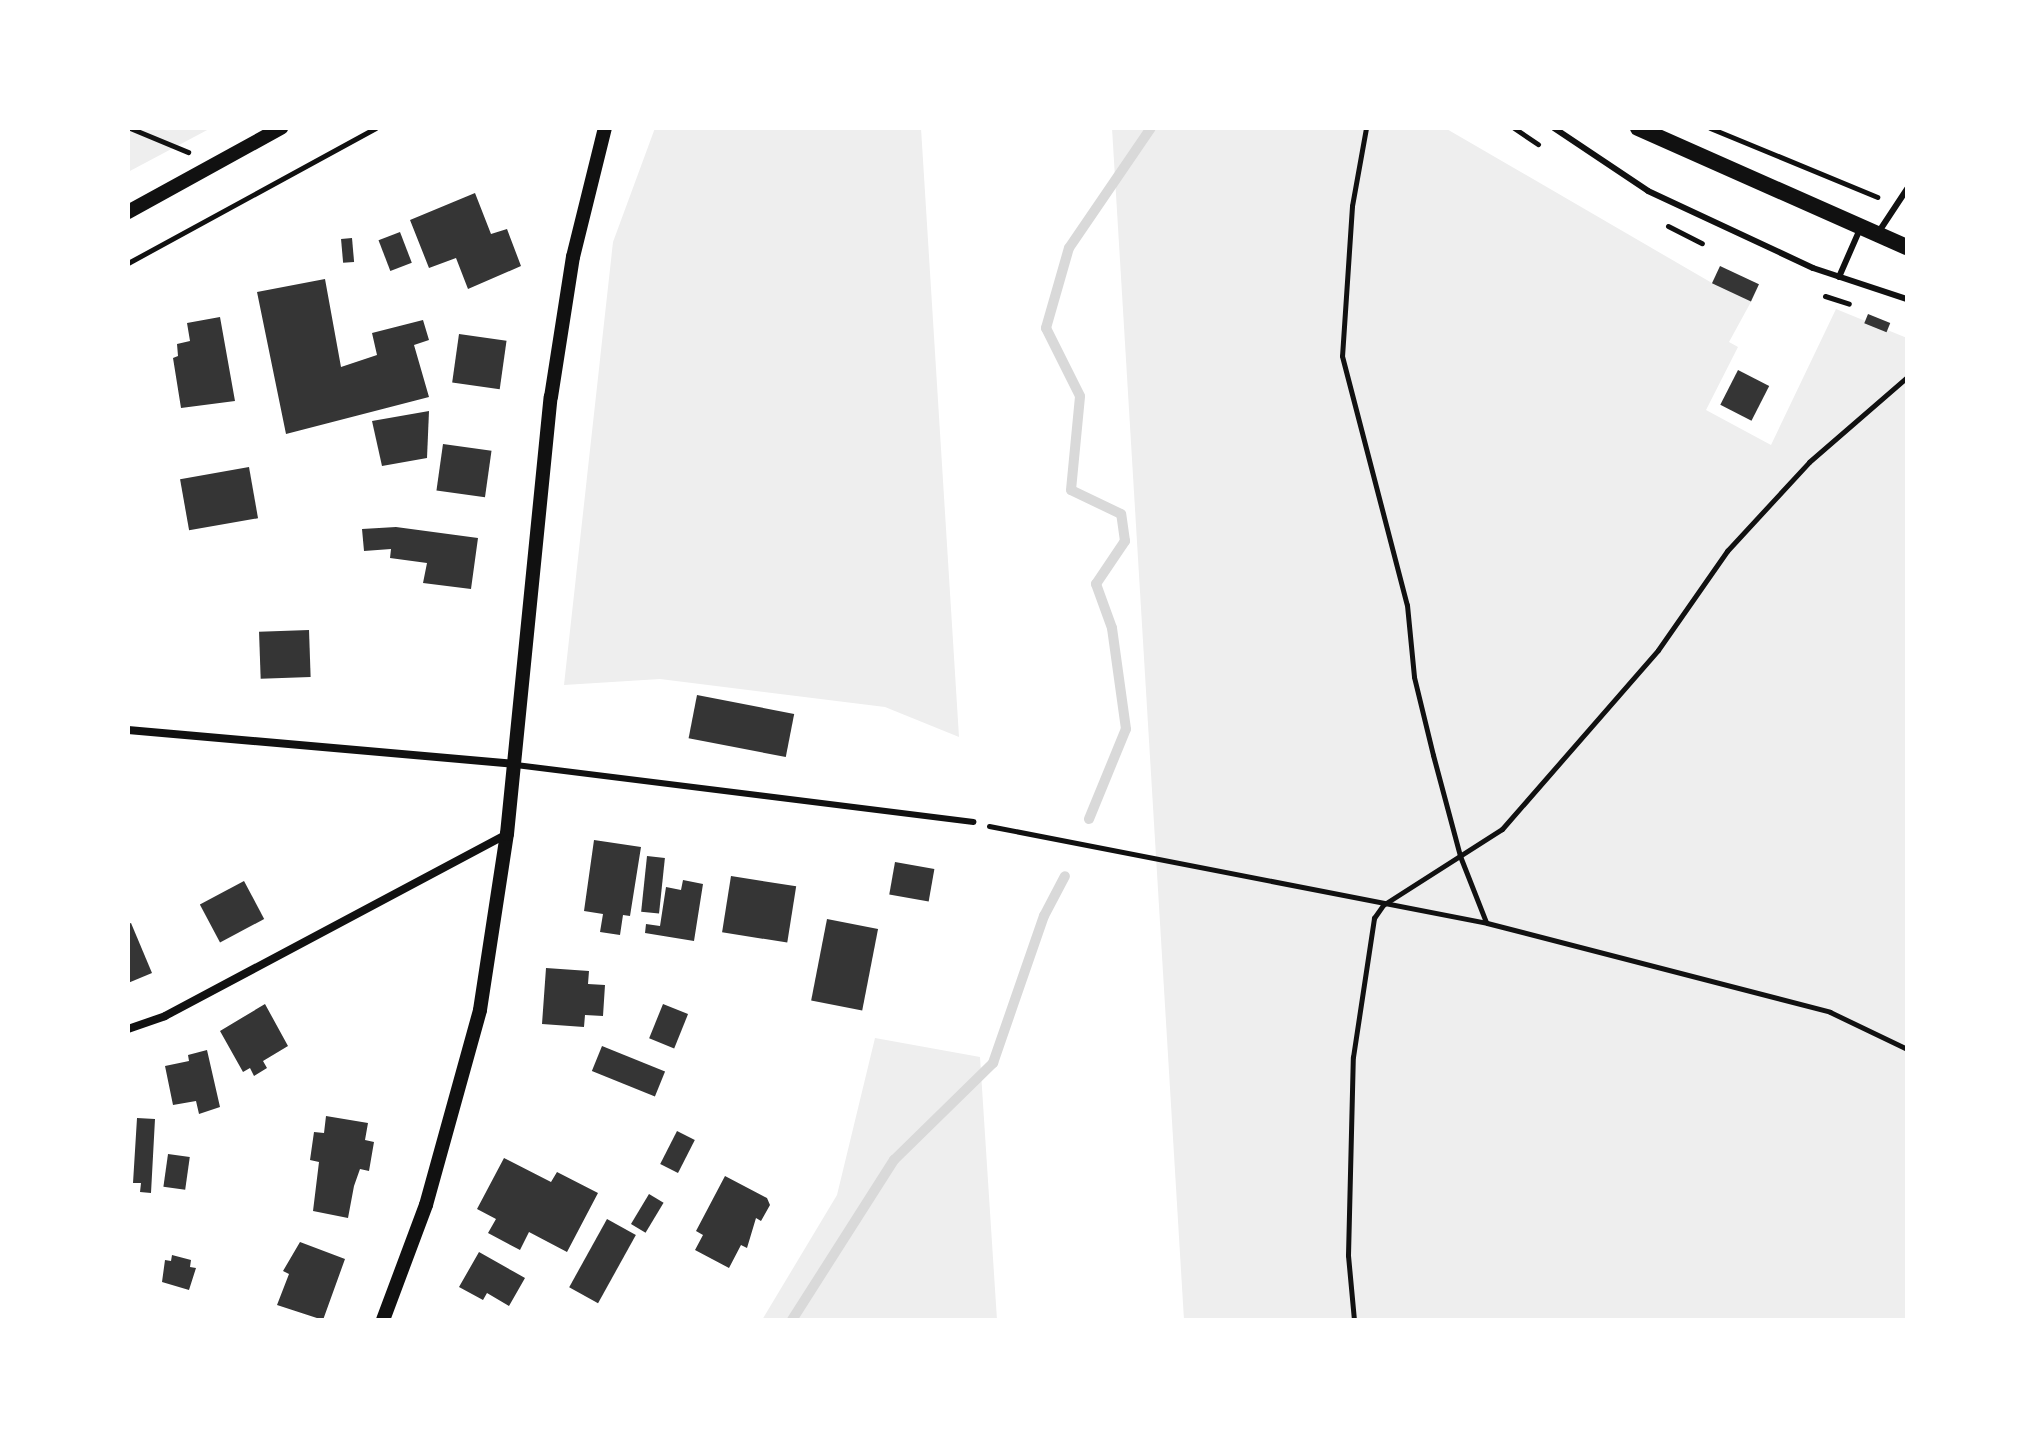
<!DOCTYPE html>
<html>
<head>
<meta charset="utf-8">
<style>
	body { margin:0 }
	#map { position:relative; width:2035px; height:1448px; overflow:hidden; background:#fff; font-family:"Roboto Serif",serif }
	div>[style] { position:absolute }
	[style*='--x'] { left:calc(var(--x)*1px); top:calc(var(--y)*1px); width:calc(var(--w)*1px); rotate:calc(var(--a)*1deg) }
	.green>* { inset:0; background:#eee }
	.stream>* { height:10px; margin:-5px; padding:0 5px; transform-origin:5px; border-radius:5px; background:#d9d9d9 }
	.building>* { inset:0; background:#353535; transform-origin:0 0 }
	.path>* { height:5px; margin:-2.5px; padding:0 2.5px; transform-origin:2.5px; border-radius:2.5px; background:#111 }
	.service>* { height:6px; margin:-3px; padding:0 3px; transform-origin:3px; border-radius:3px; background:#111 }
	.minor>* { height:8px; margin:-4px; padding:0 4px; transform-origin:4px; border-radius:4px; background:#111 }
	.tertiary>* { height:14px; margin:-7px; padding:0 7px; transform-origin:7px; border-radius:7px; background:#111 }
	.secondary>* { height:16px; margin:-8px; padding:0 8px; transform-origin:8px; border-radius:8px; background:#111 }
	span { translate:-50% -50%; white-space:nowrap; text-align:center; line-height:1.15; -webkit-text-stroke:7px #fff; paint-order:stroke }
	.frame { position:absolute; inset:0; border:130px solid #fff; pointer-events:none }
</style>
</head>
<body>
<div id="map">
	<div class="green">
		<div style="clip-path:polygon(128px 128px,211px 128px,128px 172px)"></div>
		<div style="clip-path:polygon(655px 128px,921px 128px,959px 737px,885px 707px,660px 679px,564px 685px,613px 242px)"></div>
		<div style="clip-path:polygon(1112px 128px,1445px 128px,1712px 283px,1752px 300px,1729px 342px,1738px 347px,1706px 410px,1771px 445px,1836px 309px,1907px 338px,1907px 1320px,1184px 1320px)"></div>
		<div style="clip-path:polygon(875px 1038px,980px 1057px,997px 1320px,762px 1320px,837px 1195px)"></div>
	</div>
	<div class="stream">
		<div style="--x:1089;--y:819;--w:97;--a:-67.7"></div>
		<div style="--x:1126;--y:729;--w:102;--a:-97.9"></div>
		<div style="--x:1112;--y:628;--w:47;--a:-110"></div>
		<div style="--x:1096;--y:584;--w:52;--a:-56"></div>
		<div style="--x:1125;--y:541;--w:27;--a:-98"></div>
		<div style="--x:1121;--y:514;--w:55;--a:-154.4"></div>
		<div style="--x:1071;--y:490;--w:94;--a:-84.5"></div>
		<div style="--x:1080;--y:396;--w:76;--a:-116.6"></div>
		<div style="--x:1046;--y:328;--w:83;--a:-74"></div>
		<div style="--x:1069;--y:248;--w:145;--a:-55.7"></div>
		<div style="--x:792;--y:1320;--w:190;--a:-57.5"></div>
		<div style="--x:894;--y:1160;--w:139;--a:-44.4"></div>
		<div style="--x:993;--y:1063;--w:156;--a:-70.9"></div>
		<div style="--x:1044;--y:916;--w:45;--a:-62.3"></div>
	</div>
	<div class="building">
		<div style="clip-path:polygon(475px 193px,491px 234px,507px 229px,521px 266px,468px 289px,456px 258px,429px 268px,410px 220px)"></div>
		<div style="left:400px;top:232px;width:33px;height:23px;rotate:69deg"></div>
		<div style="left:352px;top:238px;width:24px;height:11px;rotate:85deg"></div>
		<div style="left:1720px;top:266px;width:43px;height:19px;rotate:25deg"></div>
		<div style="clip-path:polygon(325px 279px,341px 367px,377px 355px,372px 333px,423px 320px,429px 340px,414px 345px,429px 397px,286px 434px,257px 292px)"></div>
		<div style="left:1868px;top:314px;width:24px;height:10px;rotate:22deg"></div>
		<div style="clip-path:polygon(220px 317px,235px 401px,181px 408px,173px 358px,178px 356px,177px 344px,190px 341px,187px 323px)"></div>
		<div style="left:459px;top:334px;width:48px;height:49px;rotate:8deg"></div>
		<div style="left:1738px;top:370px;width:35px;height:39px;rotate:27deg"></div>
		<div style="clip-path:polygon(429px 411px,427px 458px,382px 466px,372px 421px)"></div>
		<div style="left:443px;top:444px;width:49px;height:47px;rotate:8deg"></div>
		<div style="left:249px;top:467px;width:52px;height:70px;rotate:80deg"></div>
		<div style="clip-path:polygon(396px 527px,478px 538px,471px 589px,423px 583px,427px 563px,390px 558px,391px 549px,364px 551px,362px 529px)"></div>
		<div style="left:309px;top:630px;width:47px;height:50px;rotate:88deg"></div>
		<div style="left:697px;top:695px;width:99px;height:44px;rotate:11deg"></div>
		<div style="clip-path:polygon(594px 840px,641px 847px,630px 916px,623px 915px,620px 935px,600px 932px,603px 914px,584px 911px)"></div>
		<div style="left:647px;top:856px;width:18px;height:56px;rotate:6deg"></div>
		<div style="left:895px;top:862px;width:40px;height:33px;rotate:10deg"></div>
		<div style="left:731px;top:876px;width:66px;height:57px;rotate:9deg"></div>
		<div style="clip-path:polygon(683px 880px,703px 884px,694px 941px,645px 933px,646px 924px,660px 926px,666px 887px,681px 890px)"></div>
		<div style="left:244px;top:881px;width:43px;height:50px;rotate:62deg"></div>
		<div style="left:827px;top:919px;width:52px;height:83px;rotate:11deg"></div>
		<div style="clip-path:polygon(131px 923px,152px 973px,128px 983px,128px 924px)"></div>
		<div style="clip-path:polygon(546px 968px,589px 971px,588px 984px,605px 985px,603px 1016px,585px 1015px,584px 1027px,542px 1024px)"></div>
		<div style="clip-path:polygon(265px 1004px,288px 1046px,263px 1061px,267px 1068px,254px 1076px,250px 1068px,243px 1072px,220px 1031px)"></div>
		<div style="left:663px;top:1004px;width:27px;height:37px;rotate:22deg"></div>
		<div style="left:602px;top:1046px;width:68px;height:27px;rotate:22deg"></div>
		<div style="clip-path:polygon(207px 1050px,220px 1107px,199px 1114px,196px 1101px,173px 1105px,165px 1066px,189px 1061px,188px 1055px)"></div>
		<div style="clip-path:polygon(326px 1116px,368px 1123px,365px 1140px,374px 1142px,369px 1171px,360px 1169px,354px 1186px,348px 1218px,313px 1211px,319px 1162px,310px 1160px,314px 1132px,324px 1133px)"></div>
		<div style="clip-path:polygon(137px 1118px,155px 1119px,151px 1193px,140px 1192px,141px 1183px,133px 1183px)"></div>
		<div style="left:677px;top:1131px;width:20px;height:37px;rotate:27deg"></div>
		<div style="left:168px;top:1154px;width:22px;height:33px;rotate:8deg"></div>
		<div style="clip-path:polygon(504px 1158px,551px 1182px,557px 1172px,598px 1193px,567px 1252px,529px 1232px,520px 1250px,488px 1233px,496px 1219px,477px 1209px)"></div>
		<div style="clip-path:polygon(725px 1176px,767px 1198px,770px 1205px,761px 1221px,756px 1218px,747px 1248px,741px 1245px,729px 1268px,695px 1250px,703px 1235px,696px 1231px)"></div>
		<div style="left:649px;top:1194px;width:17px;height:35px;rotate:31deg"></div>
		<div style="left:607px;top:1219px;width:33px;height:78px;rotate:29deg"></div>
		<div style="clip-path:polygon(300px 1242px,345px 1259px,323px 1320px,277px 1305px,289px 1274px,283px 1271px)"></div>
		<div style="clip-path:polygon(479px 1252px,525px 1278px,509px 1306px,487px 1293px,483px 1300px,459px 1287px)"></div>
		<div style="clip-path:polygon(172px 1255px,191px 1260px,190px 1267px,196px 1268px,189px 1290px,162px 1282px,165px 1260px,171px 1261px)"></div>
	</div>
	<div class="path">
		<div style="--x:130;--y:128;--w:63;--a:22.5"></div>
		<div style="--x:1366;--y:128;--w:79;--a:100.2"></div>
		<div style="--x:1352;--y:206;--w:150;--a:93.8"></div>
		<div style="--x:1342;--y:356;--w:257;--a:75.4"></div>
		<div style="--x:1407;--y:605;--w:72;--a:84.4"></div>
		<div style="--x:1414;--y:677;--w:80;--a:76.3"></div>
		<div style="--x:1433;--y:755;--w:105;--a:75"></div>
		<div style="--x:1460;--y:856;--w:71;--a:68.5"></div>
		<div style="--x:1514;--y:128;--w:29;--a:34"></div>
		<div style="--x:1710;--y:128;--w:181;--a:22.4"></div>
		<div style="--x:1668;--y:226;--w:38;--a:27"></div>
		<div style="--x:128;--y:263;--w:282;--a:-28.6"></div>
		<div style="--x:1825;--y:296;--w:25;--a:18"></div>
		<div style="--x:989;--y:826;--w:507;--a:11.02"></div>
		<div style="--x:1487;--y:923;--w:354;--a:14.5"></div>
		<div style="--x:1830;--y:1012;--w:85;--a:25.7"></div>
		<div style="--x:1354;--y:1320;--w:65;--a:-95.3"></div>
		<div style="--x:1348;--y:1255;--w:198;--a:-88.6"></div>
		<div style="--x:1353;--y:1057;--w:141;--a:-81.4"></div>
		<div style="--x:1374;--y:918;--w:16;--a:-55"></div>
		<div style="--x:1383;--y:905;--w:141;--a:-32.6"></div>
		<div style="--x:1502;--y:829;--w:237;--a:-48.9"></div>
		<div style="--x:1658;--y:650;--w:121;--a:-55.1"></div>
		<div style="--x:1727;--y:551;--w:121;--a:-47.3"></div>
		<div style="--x:1809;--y:462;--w:130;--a:-40.9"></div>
	</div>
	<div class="service">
		<div style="--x:1554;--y:128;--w:113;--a:33.8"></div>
		<div style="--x:1648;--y:191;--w:182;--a:25"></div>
		<div style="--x:1813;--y:268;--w:99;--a:18.3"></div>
		<div style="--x:1878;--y:233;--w:53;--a:-56.6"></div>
		<div style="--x:1839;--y:277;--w:52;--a:-66.4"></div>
		<div style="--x:516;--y:765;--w:461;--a:7.1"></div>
	</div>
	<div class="minor">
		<div style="--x:128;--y:730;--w:386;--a:5"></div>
		<div style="--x:128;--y:1029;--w:39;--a:-19"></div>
		<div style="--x:165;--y:1016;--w:387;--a:-28"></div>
	</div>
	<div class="tertiary">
		<div style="--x:128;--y:212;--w:175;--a:-28.8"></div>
		<div style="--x:383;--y:1320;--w:123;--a:-69.5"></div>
		<div style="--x:426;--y:1205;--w:202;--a:-74.5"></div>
		<div style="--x:480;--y:1010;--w:178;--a:-81.3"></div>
		<div style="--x:507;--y:834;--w:439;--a:-84.3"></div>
		<div style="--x:551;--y:397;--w:142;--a:-81.1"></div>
		<div style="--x:573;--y:257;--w:133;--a:-76.1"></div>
	</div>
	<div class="secondary">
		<div style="--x:1638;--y:128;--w:294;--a:23.9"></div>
	</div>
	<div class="frame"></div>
</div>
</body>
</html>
